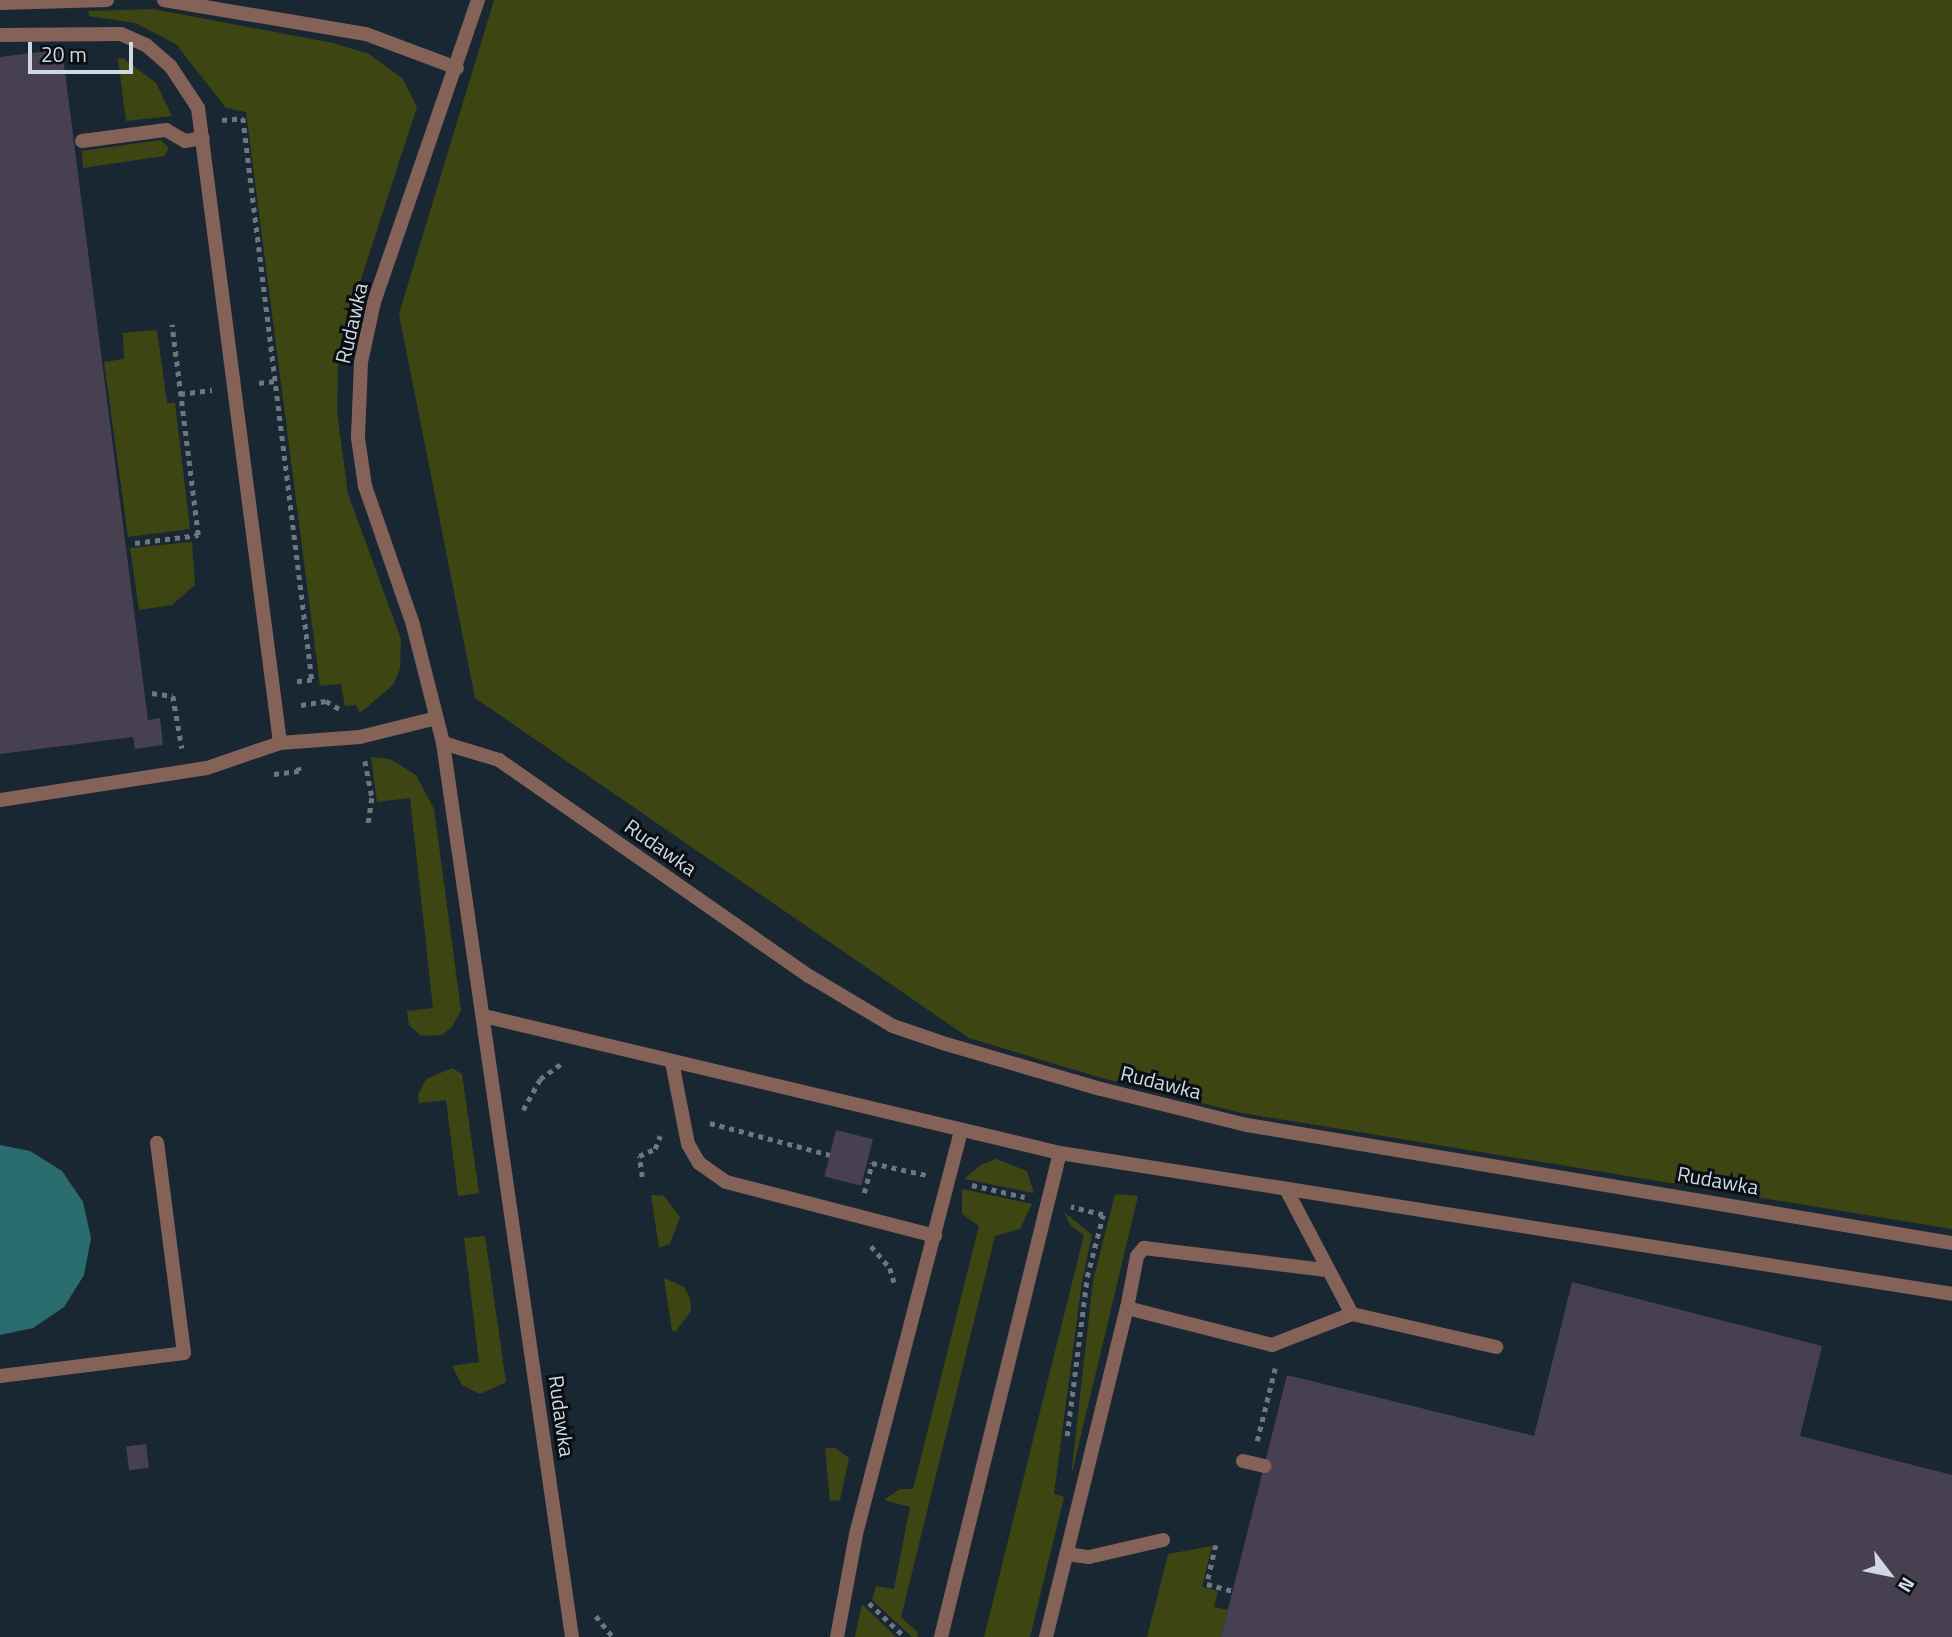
<!DOCTYPE html>
<html>
<head>
<meta charset="utf-8">
<style>
	body { margin:0 }
	#map { position:relative; width:1952px; height:1637px; overflow:hidden; background:#192733; font-family:"Titillium Web",sans-serif }
	div>[style] { position:absolute }
	[style*='--x'] { left:calc(var(--x)*1px); top:calc(var(--y)*1px); width:calc(var(--w)*1px); rotate:calc(var(--a)*1deg) }
	.green>* { inset:0; background:#3d4613 }
	.water>* { inset:0; background:#2b6d6f }
	.building>* { inset:0; background:#464051; transform-origin:0 0 }
	.path>* { height:4.5px; margin-top:-2.25px; transform-origin:0; background:repeating-linear-gradient(90deg,#6b7781 0 5px,transparent 0 10px) }
	.lane>* { height:14px; margin:-7px; padding:0 7px; transform-origin:7px; border-radius:7px; background:#856258 }
	.street>* { height:14px; margin:-7px; padding:0 7px; transform-origin:7px; border-radius:7px; background:#856258 }
	span { translate:-50% -50%; white-space:nowrap; text-align:center; line-height:1.15; -webkit-text-stroke:6px #090f15; paint-order:stroke }
	.street-label { font-size:21px; color:#d0d9e1 }
	.north { position:absolute; left:1854px; top:1539px; width:70px; height:70px; -webkit-text-stroke:5px #090f15; paint-order:stroke; rotate:122deg; font-size:19px; font-weight:700; line-height:28px; text-align:center; color:#d0d9e1 }
	.north::after { content:''; display:block; margin:auto; width:24px; height:32px; background:#d0d9e1; clip-path:polygon(50% 0,100% 100%,50% 72%,0 100%) }
	.scale { position:absolute; left:28px; top:42px; width:105px; height:32px; box-sizing:border-box; border:4px solid #d0d9e1; border-top:0; padding-left:9px; font-size:21px; line-height:24px; white-space:nowrap; color:#d0d9e1; -webkit-text-stroke:5px #090f15; paint-order:stroke }
</style>
</head>
<body>
<div id="map">
	<div class="green">
		<div style="clip-path:polygon(494px 0,1952px 0,1952px 1229px,1242px 1113px,1102px 1078px,969px 1038px,475px 698px,399px 314px)"></div>
		<div style="clip-path:polygon(153px 9px,333px 43px,369px 54px,403px 79px,417px 107px,349px 316px,338px 366px,337px 412px,348px 494px,401px 639px,400px 669px,393px 685px,360px 713px,356px 705px,345px 706px,341px 684px,320px 686px,246px 112px,226px 108px,176px 44px,135px 23px,89px 16px,88px 11px)"></div>
		<div style="clip-path:polygon(123px 58px,156px 83px,172px 116px,126px 121px,118px 59px)"></div>
		<div style="clip-path:polygon(161px 140px,169px 148px,164px 156px,83px 168px,82px 151px)"></div>
		<div style="clip-path:polygon(157px 330px,167px 403px,175px 403px,190px 529px,128px 537px,104px 362px,124px 359px,123px 333px)"></div>
		<div style="clip-path:polygon(192px 542px,195px 585px,172px 605px,139px 610px,130px 548px)"></div>
		<div style="clip-path:polygon(371px 757px,390px 759px,416px 775px,434px 809px,461px 1010px,452px 1027px,442px 1035px,421px 1036px,409px 1025px,407px 1011px,433px 1008px,410px 798px,377px 802px)"></div>
		<div style="clip-path:polygon(452px 1068px,462px 1074px,479px 1193px,458px 1196px,446px 1100px,419px 1103px,418px 1095px,426px 1079px)"></div>
		<div style="clip-path:polygon(996px 1159px,1027px 1171px,1034px 1193px,964px 1179px,981px 1165px)"></div>
		<div style="clip-path:polygon(962px 1189px,1032px 1204px,1020px 1229px,995px 1236px,901px 1617px,917px 1632px,918px 1637px,912px 1637px,872px 1600px,876px 1586px,894px 1589px,910px 1507px,884px 1500px,900px 1489px,913px 1489px,979px 1226px,962px 1214px)"></div>
		<div style="clip-path:polygon(1115px 1194px,1138px 1196px,1071px 1477px,1093px 1281px)"></div>
		<div style="clip-path:polygon(651px 1195px,664px 1196px,680px 1217px,670px 1244px,659px 1248px)"></div>
		<div style="clip-path:polygon(1064px 1212px,1092px 1235px,1082px 1281px,1054px 1494px,1064px 1497px,1030px 1637px,984px 1637px,1084px 1235px,1071px 1226px)"></div>
		<div style="clip-path:polygon(485px 1236px,506px 1382px,480px 1394px,462px 1385px,452px 1366px,479px 1362px,464px 1238px)"></div>
		<div style="clip-path:polygon(664px 1278px,684px 1287px,690px 1298px,691px 1311px,676px 1331px,672px 1331px)"></div>
		<div style="clip-path:polygon(825px 1448px,835px 1448px,849px 1458px,840px 1500px,830px 1501px)"></div>
		<div style="clip-path:polygon(1212px 1546px,1202px 1587px,1218px 1591px,1214px 1607px,1228px 1610px,1221px 1637px,1147px 1637px,1168px 1554px)"></div>
		<div style="clip-path:polygon(862px 1604px,896px 1637px,855px 1637px)"></div>
	</div>
	<div class="water">
		<div style="clip-path:polygon(0 1145px,30px 1151px,62px 1171px,83px 1202px,91px 1238px,84px 1275px,64px 1307px,33px 1328px,0 1335px)"></div>
	</div>
	<div class="building">
		<div style="clip-path:polygon(62px 49px,148px 720px,160px 718px,163px 745px,135px 749px,133px 737px,0 754px,0 57px)"></div>
		<div style="left:836px;top:1130px;width:38px;height:48px;rotate:14deg"></div>
		<div style="clip-path:polygon(1572px 1282px,1822px 1346px,1800px 1436px,1952px 1475px,1952px 1637px,1221px 1637px,1287px 1375px,1534px 1436px)"></div>
		<div style="left:146px;top:1444px;width:24px;height:20px;rotate:83deg"></div>
	</div>
	<div class="path">
		<div style="--x:222;--y:120;--w:21;--a:-5"></div>
		<div style="--x:243;--y:118;--w:566;--a:83"></div>
		<div style="--x:312;--y:680;--w:17;--a:173"></div>
		<div style="--x:259;--y:383;--w:16;--a:-7"></div>
		<div style="--x:180;--y:394;--w:32;--a:-7"></div>
		<div style="--x:135;--y:543;--w:64;--a:-7.2"></div>
		<div style="--x:198;--y:535;--w:212;--a:-97.1"></div>
		<div style="--x:152;--y:693;--w:21;--a:8"></div>
		<div style="--x:173;--y:696;--w:53;--a:80.2"></div>
		<div style="--x:301;--y:705;--w:25;--a:-9"></div>
		<div style="--x:326;--y:701;--w:17;--a:31"></div>
		<div style="--x:365;--y:761;--w:38;--a:79"></div>
		<div style="--x:372;--y:798;--w:28;--a:98"></div>
		<div style="--x:274;--y:774;--w:25;--a:-7"></div>
		<div style="--x:299;--y:771;--w:4;--a:-104"></div>
		<div style="--x:523;--y:1110;--w:35;--a:-61"></div>
		<div style="--x:540;--y:1079;--w:29;--a:-36"></div>
		<div style="--x:710;--y:1123;--w:124;--a:14.9"></div>
		<div style="--x:642;--y:1177;--w:21;--a:-98"></div>
		<div style="--x:639;--y:1156;--w:17;--a:-24"></div>
		<div style="--x:655;--y:1149;--w:14;--a:-69"></div>
		<div style="--x:972;--y:1185;--w:54;--a:12.8"></div>
		<div style="--x:864;--y:1193;--w:31;--a:-75"></div>
		<div style="--x:872;--y:1163;--w:55;--a:12.5"></div>
		<div style="--x:871;--y:1246;--w:29;--a:49"></div>
		<div style="--x:890;--y:1268;--w:15;--a:74"></div>
		<div style="--x:1067;--y:1436;--w:160;--a:-82.8"></div>
		<div style="--x:1087;--y:1277;--w:64;--a:-75.5"></div>
		<div style="--x:1103;--y:1215;--w:33;--a:-166"></div>
		<div style="--x:1257;--y:1441;--w:75;--a:-76.1"></div>
		<div style="--x:1216;--y:1545;--w:40;--a:103"></div>
		<div style="--x:1207;--y:1584;--w:27;--a:15"></div>
		<div style="--x:869;--y:1603;--w:50;--a:43.4"></div>
		<div style="--x:596;--y:1616;--w:27;--a:51"></div>
	</div>
	<div class="lane">
		<div style="--x:164;--y:0;--w:205;--a:9.6"></div>
		<div style="--x:366;--y:34;--w:97;--a:20.5"></div>
		<div style="--x:0;--y:3;--w:107;--a:-1.6"></div>
		<div style="--x:0;--y:35;--w:121;--a:-0.5"></div>
		<div style="--x:121;--y:34;--w:27;--a:24"></div>
		<div style="--x:146;--y:45;--w:33;--a:41"></div>
		<div style="--x:171;--y:67;--w:49;--a:56.6"></div>
		<div style="--x:198;--y:108;--w:640;--a:82.64"></div>
		<div style="--x:82;--y:141;--w:85;--a:-7.5"></div>
		<div style="--x:166;--y:130;--w:22;--a:30"></div>
		<div style="--x:185;--y:141;--w:18;--a:-9"></div>
		<div style="--x:0;--y:800;--w:209;--a:-8.8"></div>
		<div style="--x:207;--y:768;--w:77;--a:-18.9"></div>
		<div style="--x:280;--y:743;--w:80;--a:-4.3"></div>
		<div style="--x:360;--y:737;--w:79;--a:-13.9"></div>
		<div style="--x:484;--y:1016;--w:592;--a:13.38"></div>
		<div style="--x:1060;--y:1153;--w:903;--a:8.98"></div>
		<div style="--x:672;--y:1062;--w:84;--a:79"></div>
		<div style="--x:688;--y:1144;--w:22;--a:60"></div>
		<div style="--x:699;--y:1163;--w:33;--a:35"></div>
		<div style="--x:726;--y:1182;--w:216;--a:14.5"></div>
		<div style="--x:1286;--y:1189;--w:141;--a:62.2"></div>
		<div style="--x:1127;--y:1308;--w:53;--a:-79.1"></div>
		<div style="--x:1137;--y:1256;--w:11;--a:-49"></div>
		<div style="--x:1144;--y:1248;--w:182;--a:6.9"></div>
		<div style="--x:0;--y:1376;--w:185;--a:-7.1"></div>
		<div style="--x:184;--y:1353;--w:212;--a:-97.3"></div>
		<div style="--x:1243;--y:1461;--w:22;--a:13"></div>
		<div style="--x:1067;--y:1554;--w:22;--a:8"></div>
		<div style="--x:1089;--y:1557;--w:76;--a:-12.9"></div>
		<div style="--x:837;--y:1637;--w:105;--a:-79.5"></div>
		<div style="--x:856;--y:1534;--w:416;--a:-75.4"></div>
		<div style="--x:941;--y:1637;--w:498;--a:-76.2"></div>
		<div style="--x:1046;--y:1637;--w:339;--a:-76.2"></div>
		<div style="--x:1127;--y:1308;--w:150;--a:14.3"></div>
		<div style="--x:1272;--y:1345;--w:86;--a:-21.2"></div>
		<div style="--x:1352;--y:1314;--w:148;--a:12.9"></div>
	</div>
	<div class="street">
		<div style="--x:478;--y:0;--w:319;--a:109"></div>
		<div style="--x:374;--y:302;--w:61;--a:102.2"></div>
		<div style="--x:361;--y:362;--w:76;--a:92.3"></div>
		<div style="--x:358;--y:438;--w:49;--a:81.7"></div>
		<div style="--x:365;--y:486;--w:147;--a:70.9"></div>
		<div style="--x:413;--y:625;--w:122;--a:75.7"></div>
		<div style="--x:443;--y:743;--w:903;--a:81.79"></div>
		<div style="--x:443;--y:743;--w:59;--a:16.9"></div>
		<div style="--x:499;--y:760;--w:378;--a:34.9"></div>
		<div style="--x:809;--y:976;--w:98;--a:30.8"></div>
		<div style="--x:893;--y:1026;--w:56;--a:18.8"></div>
		<div style="--x:946;--y:1044;--w:161;--a:16.2"></div>
		<div style="--x:1101;--y:1089;--w:150;--a:13.9"></div>
		<div style="--x:1247;--y:1125;--w:715;--a:9.5"></div>
	</div>
	<div class="street-label">
		<span style="left:351px;top:323px;rotate:-77deg">Rudawka</span>
		<span style="left:661px;top:847px;rotate:35deg">Rudawka</span>
		<span style="left:1161px;top:1082px;rotate:14deg">Rudawka</span>
		<span style="left:1718px;top:1180px;rotate:10deg">Rudawka</span>
		<span style="left:562px;top:1416px;rotate:82deg">Rudawka</span>
	</div>
	<div class="north">N</div>
	<div class="scale">20 m</div>
</div>
</body>
</html>
